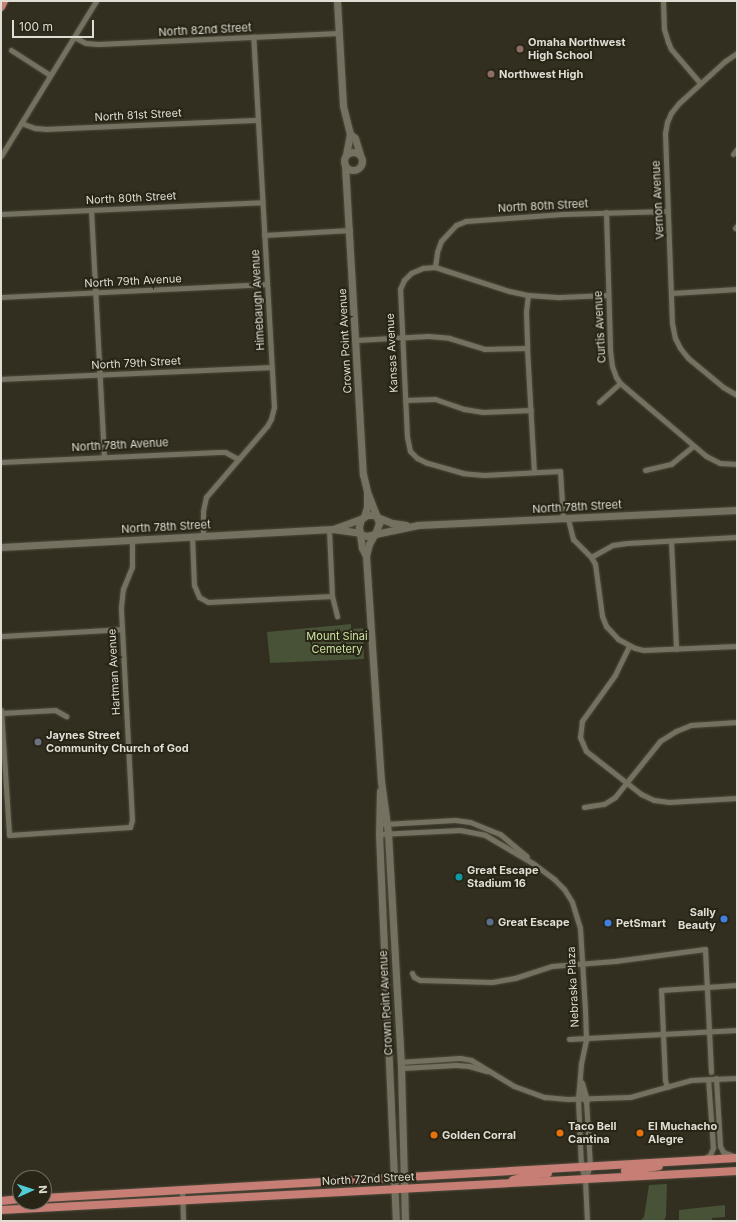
<!DOCTYPE html>
<html>
<head>
<meta charset="utf-8">
<style>
	body { margin:0 }
	#map { position:relative; width:738px; height:1222px; overflow:hidden; background:#322f20; font-family:Inter,sans-serif }
	div>[style] { position:absolute }
	[style*='--x'] { left:calc(var(--x)*1px); top:calc(var(--y)*1px); width:calc(var(--w)*1px); rotate:calc(var(--a)*1deg) }
	.green>* { inset:0; background:#475237 }
	.roads { filter:drop-shadow(0 0 1px #4d4a3d) drop-shadow(0 0 1px #4d4a3d) }
	.street>* { height:5px; margin:-2.5px; padding:0 2.5px; transform-origin:2.5px; border-radius:2.5px; background:#757160 }
	.secondary>* { height:7px; margin:-3.5px; padding:0 3.5px; transform-origin:3.5px; border-radius:3.5px; background:#757160 }
	.secondary>.ring { margin:-3.5px; padding:0; box-sizing:content-box; background:none; border:7px solid #757160; border-radius:50% }
	.primary>* { height:8px; margin:-4px; padding:0 4px; transform-origin:4px; border-radius:4px; background:#c67e75 }
	.dots>* { width:11px; height:11px; translate:-50% -50%; box-sizing:border-box; border:2px solid #282516; border-radius:50% }
	span { translate:-50% -50%; white-space:nowrap; text-align:center; line-height:1.15; -webkit-text-stroke:4px #282516; paint-order:stroke }
	.street-label { font-size:11px; color:#dfddd4 }
	.poi-label { font-size:11px; color:#dfddd4; font-weight:700 }
	.left { translate:0 -50%; text-align:left }
	.right { translate:-100% -50%; text-align:right }
	.park-label { font-size:11px; color:#c9e3a1 }
	.frame { position:absolute; inset:0; border:2px solid #dfddd4; pointer-events:none }
	.north { position:absolute; left:12px; top:1170px; width:40px; height:40px; box-sizing:border-box; background:#282516; border:1px solid #716f62; border-radius:50%; rotate:87deg; font-size:11px; font-weight:700; line-height:16px; text-align:center; color:#dfddd4 }
	.north::after { content:''; display:block; margin:auto; width:14px; height:18px; background:#51ccd2; clip-path:polygon(50% 0,100% 100%,50% 72%,0 100%) }
	.scale { position:absolute; left:12px; top:20px; width:82px; height:18px; box-sizing:border-box; border:2px solid #dfddd4; border-top:0; padding-left:5px; font-size:12px; line-height:14px; white-space:nowrap; color:#dfddd4; -webkit-text-stroke:3px #282516; paint-order:stroke }
</style>
</head>
<body>
<div id="map">
	<div class="green">
		<div style="clip-path:polygon(351px 624px,351px 629px,363px 628px,364px 659px,270px 663px,267px 632px)"></div>
		<div style="clip-path:polygon(667px 1184px,666px 1216px,664px 1221px,640px 1221px,644px 1217px,649px 1185px)"></div>
		<div style="clip-path:polygon(725px 1205px,725px 1217px,712px 1218px,712px 1221px,679px 1221px,679px 1210px)"></div>
	</div>
	<div class="roads">
		<div class="street">
			<div style="--x:663;--y:1;--w:28;--a:88"></div>
			<div style="--x:664;--y:29;--w:14;--a:73"></div>
			<div style="--x:668;--y:42;--w:8;--a:67"></div>
			<div style="--x:671;--y:49;--w:45;--a:49.5"></div>
			<div style="--x:74;--y:37;--w:13;--a:27"></div>
			<div style="--x:86;--y:43;--w:12;--a:5"></div>
			<div style="--x:98;--y:44;--w:241;--a:-2.6"></div>
			<div style="--x:11;--y:50;--w:46;--a:32.7"></div>
			<div style="--x:737;--y:53;--w:14;--a:146"></div>
			<div style="--x:725;--y:61;--w:62;--a:137.6"></div>
			<div style="--x:679;--y:103;--w:13;--a:129"></div>
			<div style="--x:671;--y:113;--w:10;--a:114"></div>
			<div style="--x:667;--y:122;--w:11;--a:100"></div>
			<div style="--x:665;--y:133;--w:190;--a:87.9"></div>
			<div style="--x:672;--y:323;--w:15;--a:79"></div>
			<div style="--x:675;--y:338;--w:11;--a:63"></div>
			<div style="--x:680;--y:348;--w:13;--a:51"></div>
			<div style="--x:688;--y:358;--w:45;--a:39.6"></div>
			<div style="--x:723;--y:387;--w:16;--a:30"></div>
			<div style="--x:21;--y:123;--w:15;--a:20"></div>
			<div style="--x:35;--y:128;--w:12;--a:5"></div>
			<div style="--x:47;--y:129;--w:210;--a:-2.5"></div>
			<div style="--x:733;--y:154;--w:6;--a:-51"></div>
			<div style="--x:1;--y:156;--w:182;--a:-58.5"></div>
			<div style="--x:91;--y:210;--w:247;--a:87"></div>
			<div style="--x:606;--y:212;--w:138;--a:88.3"></div>
			<div style="--x:610;--y:350;--w:16;--a:83"></div>
			<div style="--x:612;--y:366;--w:12;--a:70"></div>
			<div style="--x:616;--y:377;--w:7;--a:56"></div>
			<div style="--x:620;--y:383;--w:113;--a:40.3"></div>
			<div style="--x:706;--y:456;--w:16;--a:27"></div>
			<div style="--x:720;--y:463;--w:17;--a:3"></div>
			<div style="--x:1;--y:214;--w:261;--a:-2.6"></div>
			<div style="--x:735;--y:228;--w:3;--a:-45"></div>
			<div style="--x:264;--y:235;--w:86;--a:-3.3"></div>
			<div style="--x:435;--y:267;--w:15;--a:-82"></div>
			<div style="--x:437;--y:252;--w:12;--a:-70"></div>
			<div style="--x:441;--y:241;--w:22;--a:-47"></div>
			<div style="--x:456;--y:225;--w:11;--a:-22"></div>
			<div style="--x:466;--y:221;--w:97;--a:-4.1"></div>
			<div style="--x:563;--y:214;--w:105;--a:-1.6"></div>
			<div style="--x:672;--y:293;--w:65;--a:-3.5"></div>
			<div style="--x:528;--y:295;--w:17;--a:97"></div>
			<div style="--x:526;--y:312;--w:36;--a:88"></div>
			<div style="--x:527;--y:348;--w:124;--a:86.8"></div>
			<div style="--x:1;--y:297;--w:265;--a:-2.8"></div>
			<div style="--x:356;--y:340;--w:72;--a:-3.2"></div>
			<div style="--x:428;--y:336;--w:21;--a:5"></div>
			<div style="--x:449;--y:338;--w:37;--a:17"></div>
			<div style="--x:484;--y:349;--w:43;--a:-1.3"></div>
			<div style="--x:1;--y:379;--w:270;--a:-2.5"></div>
			<div style="--x:405;--y:400;--w:30;--a:-2"></div>
			<div style="--x:435;--y:399;--w:31;--a:19"></div>
			<div style="--x:464;--y:409;--w:19;--a:9"></div>
			<div style="--x:483;--y:412;--w:48;--a:-2.4"></div>
			<div style="--x:599;--y:402;--w:28;--a:-42"></div>
			<div style="--x:1;--y:462;--w:218;--a:-2.6"></div>
			<div style="--x:219;--y:452;--w:6;--a:0"></div>
			<div style="--x:225;--y:452;--w:15;--a:28"></div>
			<div style="--x:645;--y:470;--w:27;--a:-13"></div>
			<div style="--x:671;--y:464;--w:28;--a:-39"></div>
			<div style="--x:563;--y:519;--w:48;--a:-93.6"></div>
			<div style="--x:560;--y:471;--w:76;--a:177"></div>
			<div style="--x:484;--y:475;--w:21;--a:-175"></div>
			<div style="--x:463;--y:473;--w:37;--a:-164"></div>
			<div style="--x:427;--y:463;--w:11;--a:-153"></div>
			<div style="--x:417;--y:458;--w:10;--a:-135"></div>
			<div style="--x:410;--y:451;--w:14;--a:-102"></div>
			<div style="--x:407;--y:437;--w:148;--a:-92.7"></div>
			<div style="--x:400;--y:289;--w:10;--a:-66"></div>
			<div style="--x:404;--y:280;--w:10;--a:-45"></div>
			<div style="--x:411;--y:273;--w:13;--a:-23"></div>
			<div style="--x:423;--y:268;--w:12;--a:-5"></div>
			<div style="--x:435;--y:267;--w:78;--a:18"></div>
			<div style="--x:509;--y:291;--w:19;--a:12"></div>
			<div style="--x:528;--y:295;--w:32;--a:4"></div>
			<div style="--x:560;--y:297;--w:48;--a:-2.4"></div>
			<div style="--x:568;--y:519;--w:21;--a:76"></div>
			<div style="--x:573;--y:539;--w:25;--a:45"></div>
			<div style="--x:591;--y:557;--w:8;--a:60"></div>
			<div style="--x:595;--y:564;--w:52;--a:82.3"></div>
			<div style="--x:602;--y:616;--w:11;--a:68"></div>
			<div style="--x:606;--y:626;--w:18;--a:47"></div>
			<div style="--x:618;--y:639;--w:19;--a:28"></div>
			<div style="--x:635;--y:648;--w:8;--a:14"></div>
			<div style="--x:643;--y:650;--w:94;--a:-2.4"></div>
			<div style="--x:329;--y:530;--w:66;--a:87.4"></div>
			<div style="--x:332;--y:596;--w:21;--a:76"></div>
			<div style="--x:203;--y:536;--w:25;--a:-90"></div>
			<div style="--x:203;--y:511;--w:14;--a:-78"></div>
			<div style="--x:206;--y:497;--w:94;--a:-49.3"></div>
			<div style="--x:267;--y:426;--w:8;--a:-60"></div>
			<div style="--x:271;--y:419;--w:12;--a:-76"></div>
			<div style="--x:274;--y:407;--w:371;--a:-93.2"></div>
			<div style="--x:192;--y:537;--w:48;--a:87.6"></div>
			<div style="--x:194;--y:585;--w:13;--a:67"></div>
			<div style="--x:199;--y:597;--w:10;--a:29"></div>
			<div style="--x:208;--y:602;--w:124;--a:-2.8"></div>
			<div style="--x:671;--y:541;--w:108;--a:87.3"></div>
			<div style="--x:591;--y:557;--w:25;--a:-29"></div>
			<div style="--x:613;--y:545;--w:14;--a:-8"></div>
			<div style="--x:627;--y:543;--w:110;--a:-3.1"></div>
			<div style="--x:1;--y:636;--w:121;--a:-3.3"></div>
			<div style="--x:629;--y:646;--w:32;--a:116"></div>
			<div style="--x:615;--y:675;--w:57;--a:125.7"></div>
			<div style="--x:582;--y:721;--w:16;--a:97"></div>
			<div style="--x:580;--y:737;--w:15;--a:67"></div>
			<div style="--x:586;--y:751;--w:70;--a:38"></div>
			<div style="--x:641;--y:794;--w:14;--a:25"></div>
			<div style="--x:654;--y:800;--w:15;--a:8"></div>
			<div style="--x:669;--y:802;--w:68;--a:-3.4"></div>
			<div style="--x:1;--y:710;--w:125;--a:86.3"></div>
			<div style="--x:9;--y:835;--w:121;--a:-3.8"></div>
			<div style="--x:130;--y:827;--w:7;--a:-74"></div>
			<div style="--x:132;--y:820;--w:213;--a:-93"></div>
			<div style="--x:121;--y:607;--w:18;--a:-84"></div>
			<div style="--x:123;--y:589;--w:24;--a:-68"></div>
			<div style="--x:132;--y:567;--w:27;--a:-90"></div>
			<div style="--x:1;--y:713;--w:54;--a:-3.2"></div>
			<div style="--x:55;--y:710;--w:13;--a:29"></div>
			<div style="--x:584;--y:807;--w:20;--a:-9"></div>
			<div style="--x:604;--y:804;--w:13;--a:-32"></div>
			<div style="--x:615;--y:797;--w:72;--a:-51.2"></div>
			<div style="--x:660;--y:741;--w:19;--a:-32"></div>
			<div style="--x:676;--y:731;--w:16;--a:-22"></div>
			<div style="--x:691;--y:725;--w:46;--a:-3.7"></div>
			<div style="--x:384;--y:824;--w:71;--a:-3.2"></div>
			<div style="--x:455;--y:820;--w:15;--a:8"></div>
			<div style="--x:470;--y:822;--w:32;--a:22"></div>
			<div style="--x:500;--y:834;--w:35;--a:40"></div>
			<div style="--x:379;--y:834;--w:81;--a:-2.8"></div>
			<div style="--x:460;--y:830;--w:25;--a:11"></div>
			<div style="--x:485;--y:835;--w:57;--a:30.6"></div>
			<div style="--x:534;--y:864;--w:25;--a:37"></div>
			<div style="--x:554;--y:879;--w:14;--a:45"></div>
			<div style="--x:564;--y:889;--w:15;--a:58"></div>
			<div style="--x:572;--y:902;--w:27;--a:73"></div>
			<div style="--x:580;--y:928;--w:82;--a:86.5"></div>
			<div style="--x:585;--y:1010;--w:30;--a:88"></div>
			<div style="--x:586;--y:1040;--w:25;--a:102"></div>
			<div style="--x:581;--y:1064;--w:36;--a:95"></div>
			<div style="--x:578;--y:1100;--w:66;--a:87.4"></div>
			<div style="--x:581;--y:1166;--w:14;--a:73"></div>
			<div style="--x:585;--y:1179;--w:42;--a:87.3"></div>
			<div style="--x:412;--y:973;--w:4;--a:63"></div>
			<div style="--x:414;--y:977;--w:7;--a:27"></div>
			<div style="--x:420;--y:980;--w:72;--a:1.6"></div>
			<div style="--x:492;--y:982;--w:23;--a:-10"></div>
			<div style="--x:515;--y:978;--w:39;--a:-18"></div>
			<div style="--x:552;--y:966;--w:63;--a:-4.5"></div>
			<div style="--x:615;--y:961;--w:91;--a:-7.6"></div>
			<div style="--x:705;--y:949;--w:123;--a:87.2"></div>
			<div style="--x:569;--y:1039;--w:168;--a:-3.1"></div>
			<div style="--x:400;--y:1062;--w:60;--a:-3.8"></div>
			<div style="--x:460;--y:1058;--w:11;--a:10"></div>
			<div style="--x:471;--y:1060;--w:50;--a:31.2"></div>
			<div style="--x:514;--y:1086;--w:33;--a:20"></div>
			<div style="--x:545;--y:1097;--w:22;--a:5"></div>
			<div style="--x:567;--y:1099;--w:63;--a:-1.8"></div>
			<div style="--x:630;--y:1097;--w:63;--a:-15.6"></div>
			<div style="--x:691;--y:1080;--w:46;--a:-2.5"></div>
			<div style="--x:401;--y:1068;--w:55;--a:-3.1"></div>
			<div style="--x:456;--y:1065;--w:13;--a:4"></div>
			<div style="--x:469;--y:1066;--w:19;--a:16"></div>
			<div style="--x:716;--y:1078;--w:68;--a:86.6"></div>
			<div style="--x:720;--y:1146;--w:7;--a:63"></div>
			<div style="--x:723;--y:1152;--w:12;--a:20"></div>
			<div style="--x:667;--y:1087;--w:7;--a:-106"></div>
			<div style="--x:665;--y:1080;--w:90;--a:-92.5"></div>
			<div style="--x:661;--y:990;--w:76;--a:-3.8"></div>
			<div style="--x:705;--y:1158;--w:6;--a:-31"></div>
			<div style="--x:710;--y:1155;--w:8;--a:-67"></div>
			<div style="--x:713;--y:1148;--w:69;--a:-94.1"></div>
			<div style="--x:585;--y:1179;--w:14;--a:-69"></div>
			<div style="--x:590;--y:1166;--w:66;--a:-93.5"></div>
			<div style="--x:182;--y:1189;--w:32;--a:88"></div>
		</div>
		<div class="secondary">
			<div style="--x:337;--y:1;--w:105;--a:86.7"></div>
			<div style="--x:343;--y:106;--w:29;--a:76"></div>
			<div style="--x:350;--y:134;--w:20;--a:101"></div>
			<div style="--x:350;--y:134;--w:6;--a:39"></div>
			<div style="--x:355;--y:138;--w:17;--a:73"></div>
			<div class="ring" style="left:344px;top:152px;width:11px;height:11px"></div>
			<div style="--x:345;--y:165;--w:310;--a:86.7"></div>
			<div style="--x:363;--y:474;--w:18;--a:77"></div>
			<div style="--x:367;--y:492;--w:15;--a:90"></div>
			<div style="--x:367;--y:507;--w:10;--a:107"></div>
			<div style="--x:368;--y:494;--w:22;--a:69"></div>
			<div style="--x:367;--y:515;--w:9;--a:0"></div>
			<div style="--x:376;--y:515;--w:9;--a:69"></div>
			<div style="--x:379;--y:523;--w:12;--a:110"></div>
			<div style="--x:375;--y:534;--w:8;--a:166"></div>
			<div style="--x:367;--y:536;--w:7;--a:-164"></div>
			<div style="--x:360;--y:534;--w:7;--a:-98"></div>
			<div style="--x:359;--y:527;--w:8;--a:-76"></div>
			<div style="--x:361;--y:519;--w:7;--a:-34"></div>
			<div style="--x:377;--y:517;--w:16;--a:22"></div>
			<div style="--x:392;--y:523;--w:14;--a:8"></div>
			<div style="--x:333;--y:529;--w:27;--a:8"></div>
			<div style="--x:360;--y:534;--w:14;--a:82"></div>
			<div style="--x:362;--y:548;--w:9;--a:63"></div>
			<div style="--x:375;--y:534;--w:44;--a:-11.8"></div>
			<div style="--x:418;--y:525;--w:319;--a:-2.7"></div>
			<div style="--x:374;--y:535;--w:10;--a:119"></div>
			<div style="--x:369;--y:544;--w:12;--a:104"></div>
			<div style="--x:366;--y:556;--w:225;--a:86.2"></div>
			<div style="--x:381;--y:781;--w:52;--a:82.3"></div>
			<div style="--x:388;--y:833;--w:235;--a:86.8"></div>
			<div style="--x:401;--y:1068;--w:153;--a:88.5"></div>
			<div style="--x:1;--y:547;--w:332;--a:-3.1"></div>
			<div style="--x:333;--y:529;--w:30;--a:-20"></div>
			<div style="--x:380;--y:791;--w:43;--a:91.3"></div>
			<div style="--x:379;--y:834;--w:387;--a:87.5"></div>
			<div style="--x:581;--y:1083;--w:18;--a:74"></div>
		</div>
		<div class="primary">
			<div style="--x:1;--y:7;--w:7;--a:-63"></div>
			<div style="--x:625;--y:1171;--w:34;--a:-8"></div>
			<div style="--x:513;--y:1180;--w:18;--a:-16"></div>
			<div style="--x:530;--y:1175;--w:18;--a:-6"></div>
			<div style="--x:44;--y:1198;--w:694;--a:-3.3"></div>
			<div style="--x:1;--y:1201;--w:19;--a:-6"></div>
			<div style="--x:1;--y:1210;--w:737;--a:-3.03"></div>
		</div>
	</div>
	<div class="dots">
		<div style="left:520px;top:49px;background:#8d6e63"></div>
		<div style="left:491px;top:74px;background:#8d6e63"></div>
		<div style="left:38px;top:742px;background:#6b7280"></div>
		<div style="left:459px;top:877px;background:#0f9aa8"></div>
		<div style="left:724px;top:919px;background:#3f7fe0"></div>
		<div style="left:490px;top:922px;background:#5c6f8a"></div>
		<div style="left:608px;top:923px;background:#3f7fe0"></div>
		<div style="left:560px;top:1133px;background:#e8710a"></div>
		<div style="left:640px;top:1133px;background:#e8710a"></div>
		<div style="left:434px;top:1135px;background:#e8710a"></div>
	</div>
	<div class="street-label">
		<span style="left:205px;top:30px;rotate:-3deg">North 82nd Street</span>
		<span style="left:138px;top:115px;rotate:-3deg">North 81st Street</span>
		<span style="left:131px;top:198px;rotate:-3deg">North 80th Street</span>
		<span style="left:658px;top:200px;rotate:-93deg">Vernon Avenue</span>
		<span style="left:543px;top:206px;rotate:-3deg">North 80th Street</span>
		<span style="left:133px;top:281px;rotate:-3deg">North 79th Avenue</span>
		<span style="left:258px;top:300px;rotate:-93deg">Himebaugh Avenue</span>
		<span style="left:600px;top:327px;rotate:-93deg">Curtis Avenue</span>
		<span style="left:345px;top:341px;rotate:-93deg">Crown Point Avenue</span>
		<span style="left:392px;top:353px;rotate:-93deg">Kansas Avenue</span>
		<span style="left:136px;top:363px;rotate:-3deg">North 79th Street</span>
		<span style="left:120px;top:445px;rotate:-3deg">North 78th Avenue</span>
		<span style="left:577px;top:507px;rotate:-3deg">North 78th Street</span>
		<span style="left:166px;top:527px;rotate:-3deg">North 78th Street</span>
		<span style="left:114px;top:672px;rotate:-93deg">Hartman Avenue</span>
		<span style="left:573px;top:987px;rotate:-93deg">Nebraska Plaza</span>
		<span style="left:386px;top:1003px;rotate:-93deg">Crown Point Avenue</span>
		<span style="left:368px;top:1179px;rotate:-3deg">North 72nd Street</span>
	</div>
	<div class="poi-label">
		<span class="left" style="left:528px;top:49px">Omaha Northwest<br>High School</span>
		<span class="left" style="left:499px;top:74px">Northwest High</span>
		<span class="left" style="left:46px;top:742px">Jaynes Street<br>Community Church of God</span>
		<span class="left" style="left:467px;top:877px">Great Escape<br>Stadium 16</span>
		<span class="right" style="left:716px;top:919px">Sally<br>Beauty</span>
		<span class="left" style="left:498px;top:922px">Great Escape</span>
		<span class="left" style="left:616px;top:923px">PetSmart</span>
		<span class="left" style="left:568px;top:1133px">Taco Bell<br>Cantina</span>
		<span class="left" style="left:648px;top:1133px">El Muchacho<br>Alegre</span>
		<span class="left" style="left:442px;top:1135px">Golden Corral</span>
	</div>
	<div class="park-label">
		<span style="left:337px;top:643px">Mount Sinai<br>Cemetery</span>
	</div>
	<div class="frame"></div>
	<div class="north">N</div>
	<div class="scale">100 m</div>
</div>
</body>
</html>
